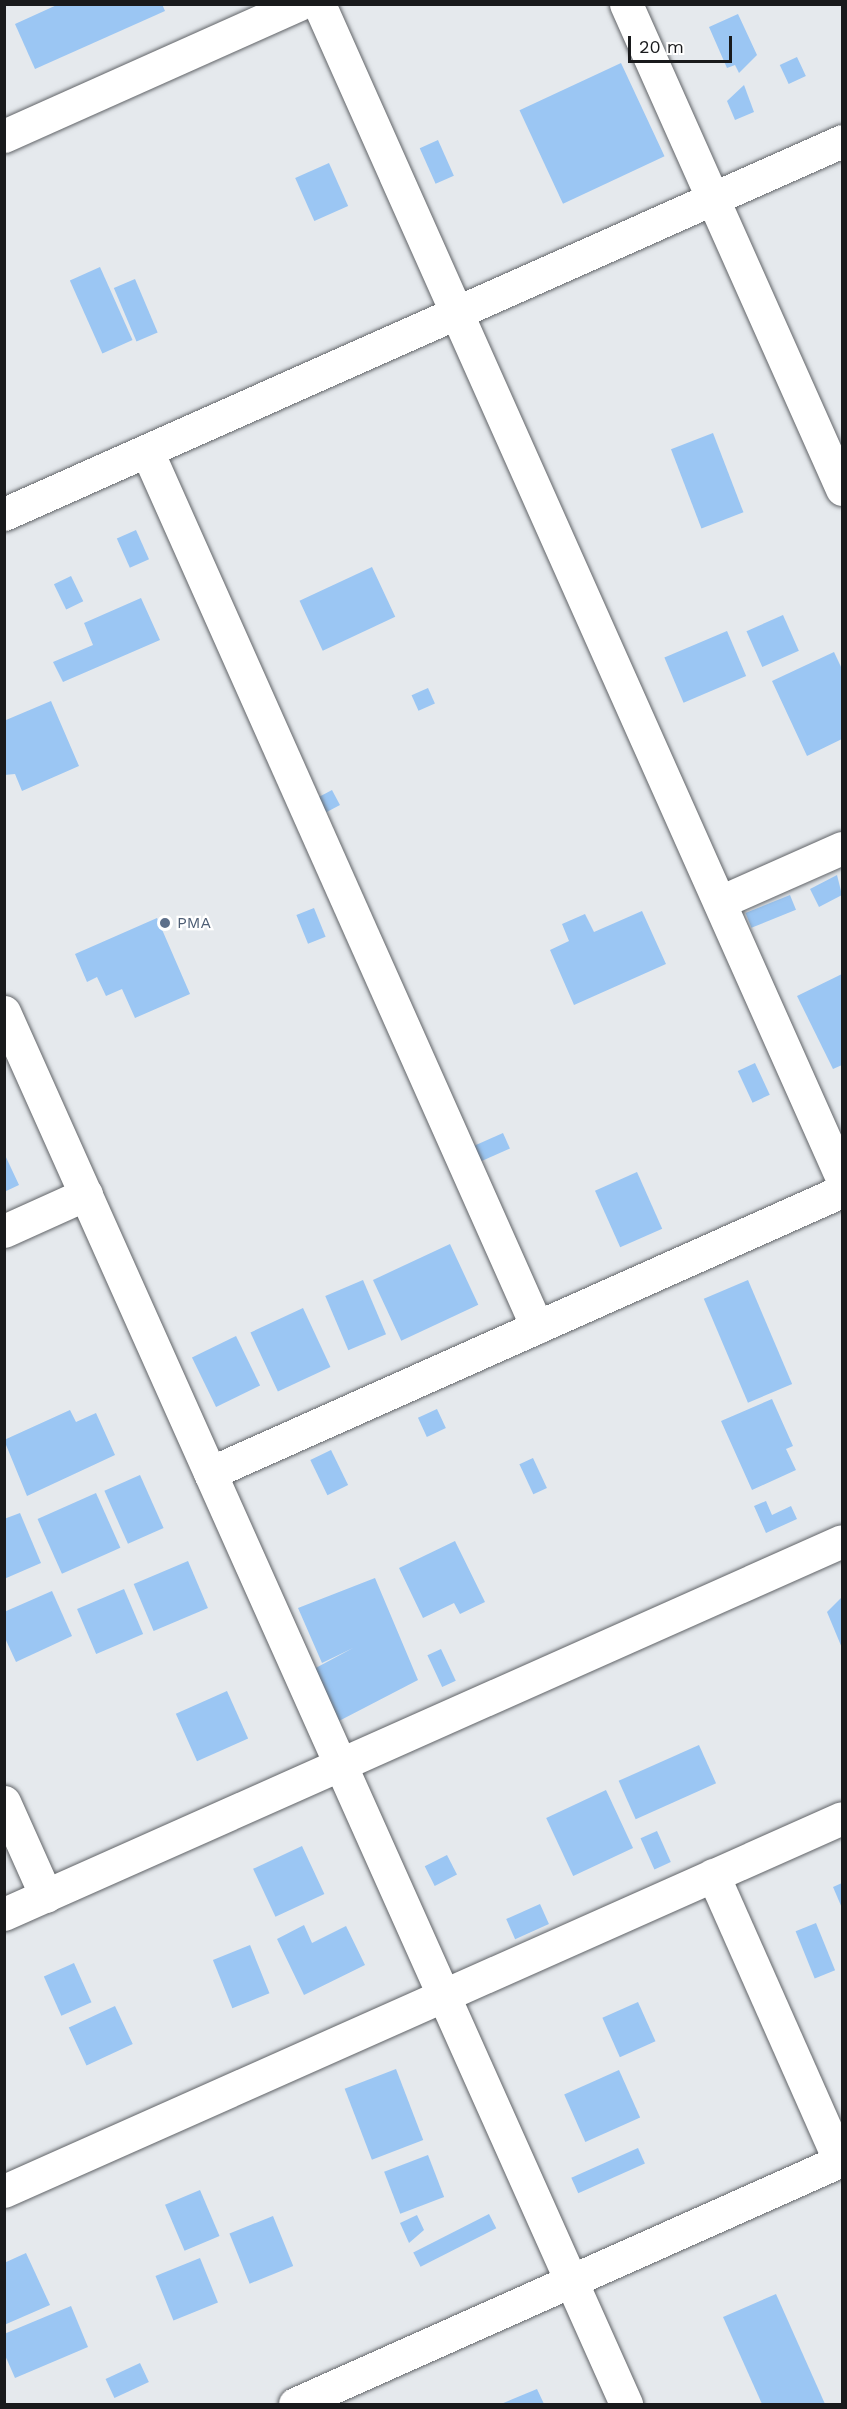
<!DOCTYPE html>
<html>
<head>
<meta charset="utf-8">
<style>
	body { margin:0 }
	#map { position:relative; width:847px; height:2409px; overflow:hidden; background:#e5e9ed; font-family:"Work Sans",sans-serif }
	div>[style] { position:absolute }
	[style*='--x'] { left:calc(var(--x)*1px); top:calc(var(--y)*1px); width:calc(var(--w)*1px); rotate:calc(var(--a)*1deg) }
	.building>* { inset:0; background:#9bc6f3; transform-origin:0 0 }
	.roads { filter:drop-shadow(0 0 2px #616468) drop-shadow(0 0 2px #616468) }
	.minor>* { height:33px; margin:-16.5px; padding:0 16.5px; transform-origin:16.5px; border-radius:16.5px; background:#fff }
	.dots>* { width:16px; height:16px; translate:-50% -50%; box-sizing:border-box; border:3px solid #fff; border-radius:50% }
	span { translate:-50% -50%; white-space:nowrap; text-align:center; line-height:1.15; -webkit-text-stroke:4.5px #fff; paint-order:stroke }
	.service-label { font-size:16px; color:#4e5e75 }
	.left { translate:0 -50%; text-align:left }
	.frame { position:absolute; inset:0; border:6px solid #191a1c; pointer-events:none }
	.scale { position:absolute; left:628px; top:36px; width:104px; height:27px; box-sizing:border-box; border:3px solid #191a1c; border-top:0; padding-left:8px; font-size:18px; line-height:21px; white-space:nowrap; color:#191a1c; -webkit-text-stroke:4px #fff; paint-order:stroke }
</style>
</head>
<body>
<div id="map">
	<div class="building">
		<div style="clip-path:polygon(59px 4px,162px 4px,165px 11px,35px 69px,15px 24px)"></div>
		<div style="clip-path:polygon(738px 14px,757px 55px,739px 73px,735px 65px,727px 68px,709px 27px)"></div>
		<div style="left:797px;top:57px;width:21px;height:19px;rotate:65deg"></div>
		<div style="left:621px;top:63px;width:103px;height:112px;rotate:65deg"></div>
		<div style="clip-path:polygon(744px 85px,754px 112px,735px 120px,727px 101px)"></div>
		<div style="left:438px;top:140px;width:39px;height:20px;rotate:66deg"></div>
		<div style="left:329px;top:163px;width:47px;height:37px;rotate:66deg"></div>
		<div style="left:100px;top:267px;width:80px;height:33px;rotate:66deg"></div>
		<div style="left:135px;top:279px;width:58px;height:23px;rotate:67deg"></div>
		<div style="left:713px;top:433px;width:85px;height:45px;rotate:69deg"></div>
		<div style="left:136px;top:530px;width:32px;height:21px;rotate:66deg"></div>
		<div style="left:372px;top:567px;width:55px;height:80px;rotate:65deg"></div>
		<div style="left:71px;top:576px;width:28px;height:19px;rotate:64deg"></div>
		<div style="clip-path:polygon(141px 598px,160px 640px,63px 682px,53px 662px,93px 645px,84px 623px)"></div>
		<div style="left:783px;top:615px;width:39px;height:40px;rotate:66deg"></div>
		<div style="left:727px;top:631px;width:49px;height:68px;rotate:67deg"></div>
		<div style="clip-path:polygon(834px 652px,842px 669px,842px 739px,807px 756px,772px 681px)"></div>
		<div style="left:428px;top:688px;width:17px;height:18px;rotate:66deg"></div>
		<div style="clip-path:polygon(51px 701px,79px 766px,22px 791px,15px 774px,4px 775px,6px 720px)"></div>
		<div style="left:332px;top:790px;width:17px;height:16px;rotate:62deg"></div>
		<div style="clip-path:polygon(837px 875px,842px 895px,819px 907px,810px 889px)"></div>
		<div style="left:790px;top:895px;width:16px;height:48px;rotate:68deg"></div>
		<div style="left:314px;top:908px;width:31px;height:19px;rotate:68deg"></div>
		<div style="clip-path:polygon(642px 911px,666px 964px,574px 1005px,550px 950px,569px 941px,562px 924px,585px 914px,594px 932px)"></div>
		<div style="clip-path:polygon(157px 918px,190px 994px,135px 1018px,122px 989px,106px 996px,97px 977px,87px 982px,75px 954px)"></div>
		<div style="clip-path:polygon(842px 974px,842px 1065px,833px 1069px,797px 996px)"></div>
		<div style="left:755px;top:1063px;width:35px;height:19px;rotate:65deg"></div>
		<div style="left:503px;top:1133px;width:17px;height:34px;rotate:66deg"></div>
		<div style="clip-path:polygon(4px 1153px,19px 1185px,4px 1192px)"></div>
		<div style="left:637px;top:1172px;width:62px;height:46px;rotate:66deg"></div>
		<div style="left:450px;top:1244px;width:67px;height:85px;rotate:65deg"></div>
		<div style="left:363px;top:1280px;width:59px;height:41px;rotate:67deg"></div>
		<div style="left:748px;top:1280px;width:113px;height:48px;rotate:67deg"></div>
		<div style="left:303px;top:1308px;width:65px;height:58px;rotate:65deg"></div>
		<div style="left:236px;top:1336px;width:55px;height:49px;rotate:64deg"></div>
		<div style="clip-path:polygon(772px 1399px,793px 1446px,786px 1449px,796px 1470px,752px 1490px,721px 1421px)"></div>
		<div style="left:437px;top:1409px;width:21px;height:21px;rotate:65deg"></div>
		<div style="clip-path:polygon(70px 1410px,76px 1422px,96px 1413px,115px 1455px,27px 1496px,4px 1440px)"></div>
		<div style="left:331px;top:1450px;width:39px;height:23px;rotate:64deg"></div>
		<div style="left:533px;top:1458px;width:33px;height:15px;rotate:65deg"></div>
		<div style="left:140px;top:1475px;width:58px;height:39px;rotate:66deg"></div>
		<div style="left:96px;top:1493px;width:60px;height:64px;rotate:66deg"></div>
		<div style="clip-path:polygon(766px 1501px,772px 1515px,791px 1506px,797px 1519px,766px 1533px,754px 1506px)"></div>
		<div style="clip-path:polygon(20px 1513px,41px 1563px,4px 1579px,4px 1519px)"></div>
		<div style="clip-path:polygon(455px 1541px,485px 1602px,460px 1614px,454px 1603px,423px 1618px,399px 1568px)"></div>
		<div style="left:188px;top:1561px;width:51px;height:59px;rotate:67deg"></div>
		<div style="clip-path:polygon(375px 1578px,418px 1680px,337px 1722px,312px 1670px,353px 1648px,322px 1663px,298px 1608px)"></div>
		<div style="left:124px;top:1589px;width:49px;height:51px;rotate:67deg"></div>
		<div style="clip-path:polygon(52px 1591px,72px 1636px,16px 1662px,4px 1636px,4px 1612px)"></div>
		<div style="clip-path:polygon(842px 1597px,842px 1648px,827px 1612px)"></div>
		<div style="left:441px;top:1649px;width:35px;height:15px;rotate:65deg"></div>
		<div style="left:227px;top:1691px;width:52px;height:56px;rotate:66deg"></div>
		<div style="left:699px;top:1745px;width:42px;height:88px;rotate:66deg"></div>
		<div style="left:606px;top:1790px;width:64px;height:66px;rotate:65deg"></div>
		<div style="left:657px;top:1831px;width:34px;height:18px;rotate:66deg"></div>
		<div style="left:302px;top:1846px;width:53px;height:54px;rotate:65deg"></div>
		<div style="left:447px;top:1855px;width:22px;height:25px;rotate:63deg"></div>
		<div style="clip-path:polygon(842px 1883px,842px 1908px,833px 1887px)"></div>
		<div style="left:540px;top:1904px;width:22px;height:37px;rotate:66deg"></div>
		<div style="left:816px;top:1923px;width:51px;height:22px;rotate:68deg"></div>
		<div style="clip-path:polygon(304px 1925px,312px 1943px,346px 1926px,365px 1965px,304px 1995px,277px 1939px)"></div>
		<div style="left:250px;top:1945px;width:52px;height:40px;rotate:68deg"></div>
		<div style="left:74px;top:1963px;width:43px;height:33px;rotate:66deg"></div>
		<div style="left:638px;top:2002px;width:43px;height:39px;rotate:66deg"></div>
		<div style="left:115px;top:2006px;width:42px;height:51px;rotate:65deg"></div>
		<div style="left:396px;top:2069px;width:76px;height:55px;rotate:69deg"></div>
		<div style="left:619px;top:2070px;width:52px;height:60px;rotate:66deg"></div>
		<div style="left:638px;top:2148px;width:17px;height:73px;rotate:66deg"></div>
		<div style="left:428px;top:2155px;width:45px;height:47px;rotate:69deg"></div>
		<div style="left:200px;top:2190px;width:50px;height:38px;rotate:67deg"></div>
		<div style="left:489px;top:2214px;width:16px;height:85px;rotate:63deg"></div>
		<div style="clip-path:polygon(417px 2215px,424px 2230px,409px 2243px,400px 2223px)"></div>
		<div style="left:273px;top:2216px;width:54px;height:47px;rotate:68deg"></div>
		<div style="clip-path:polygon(26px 2253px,50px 2305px,4px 2325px,4px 2263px)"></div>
		<div style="left:200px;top:2258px;width:48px;height:48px;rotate:68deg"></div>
		<div style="clip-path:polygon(776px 2294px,825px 2404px,762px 2404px,723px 2317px)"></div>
		<div style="clip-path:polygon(71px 2306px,88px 2347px,15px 2378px,4px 2353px,4px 2334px)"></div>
		<div style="left:140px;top:2363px;width:21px;height:38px;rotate:65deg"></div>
		<div style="clip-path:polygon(537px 2389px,544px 2404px,501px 2404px)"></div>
	</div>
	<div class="roads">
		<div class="minor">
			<div style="--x:319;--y:4;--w:1285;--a:65.99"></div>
			<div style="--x:626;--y:4;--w:531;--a:65.99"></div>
			<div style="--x:4;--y:136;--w:323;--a:-24.1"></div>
			<div style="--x:147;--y:451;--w:959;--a:66"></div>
			<div style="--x:4;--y:514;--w:917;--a:-23.99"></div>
			<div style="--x:720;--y:902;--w:133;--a:-23.9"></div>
			<div style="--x:4;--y:1012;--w:1525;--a:65.92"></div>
			<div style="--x:4;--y:1231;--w:90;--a:-24.3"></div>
			<div style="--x:210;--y:1473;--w:692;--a:-24.05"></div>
			<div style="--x:4;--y:1802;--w:103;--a:65.9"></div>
			<div style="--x:713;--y:1875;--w:313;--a:66.1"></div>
			<div style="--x:4;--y:1914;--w:917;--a:-23.99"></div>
			<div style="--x:4;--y:2191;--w:917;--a:-23.99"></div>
			<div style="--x:295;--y:2404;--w:599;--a:-24.04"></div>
		</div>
	</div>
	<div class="dots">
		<div style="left:165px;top:923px;background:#5c6f8a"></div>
	</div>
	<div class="service-label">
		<span class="left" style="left:177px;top:923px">PMA</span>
	</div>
	<div class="frame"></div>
	<div class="scale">20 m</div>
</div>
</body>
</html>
